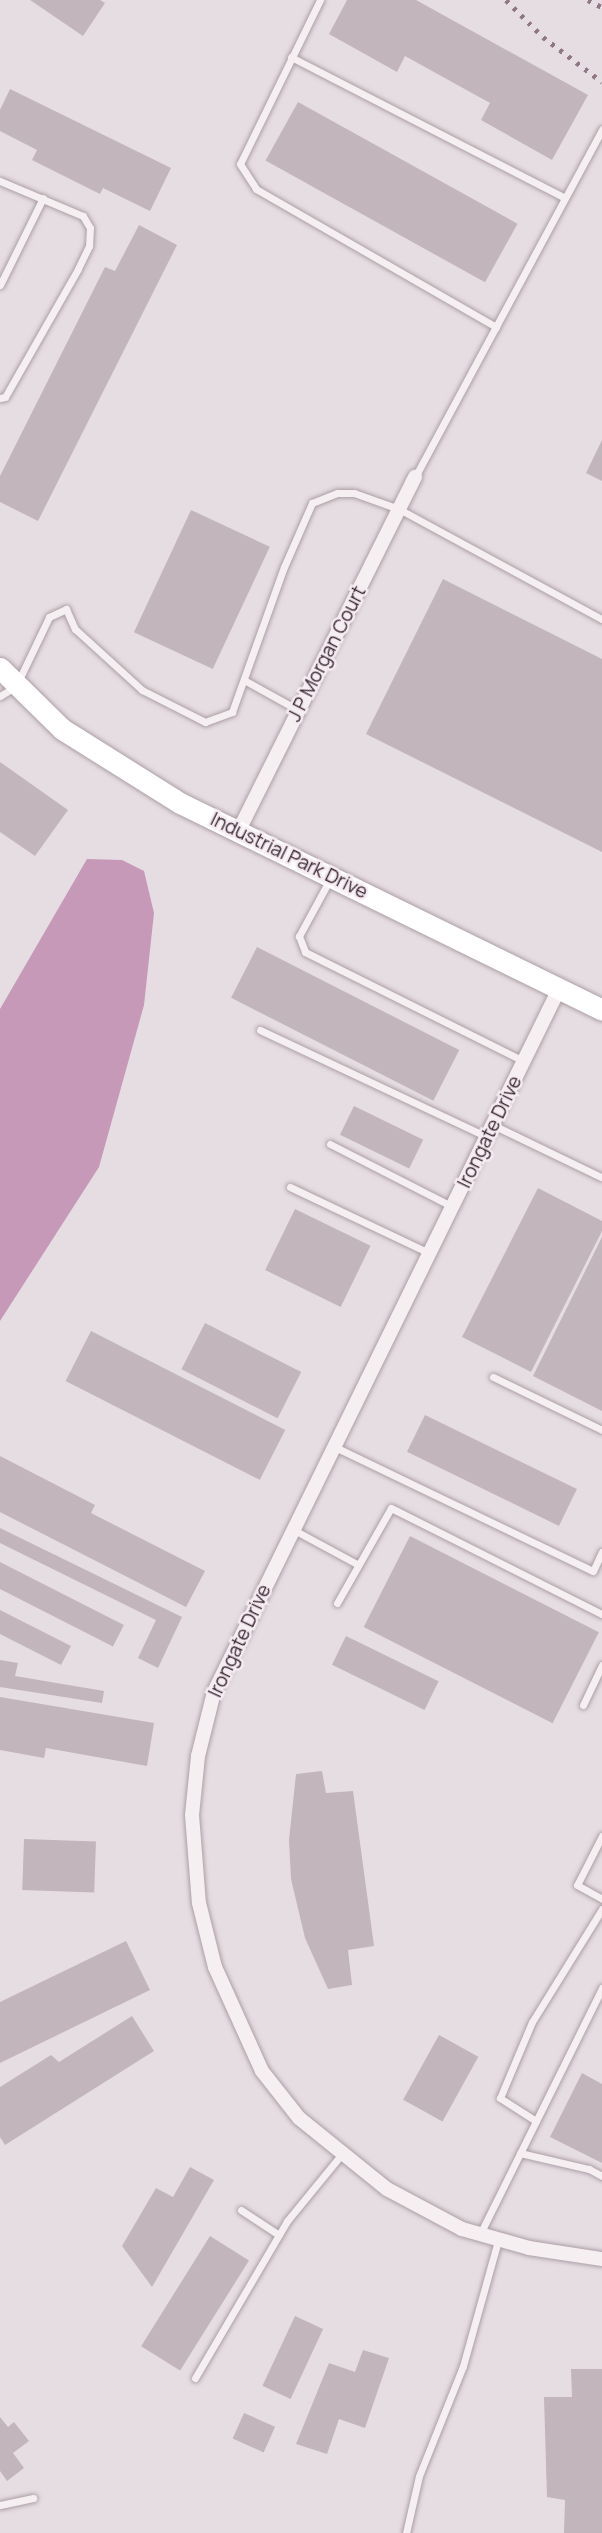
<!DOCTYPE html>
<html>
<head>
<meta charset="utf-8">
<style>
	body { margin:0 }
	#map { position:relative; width:602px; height:2533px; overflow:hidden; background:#e6dde2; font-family:Manrope,sans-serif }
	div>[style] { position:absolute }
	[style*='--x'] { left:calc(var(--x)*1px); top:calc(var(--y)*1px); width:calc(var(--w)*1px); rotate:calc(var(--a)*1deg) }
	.water>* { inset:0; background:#c599b7 }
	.building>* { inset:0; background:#c2b5bc; transform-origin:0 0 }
	.roads { filter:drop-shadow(0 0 2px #ac9fa6) drop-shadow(0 0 2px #ac9fa6) }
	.lane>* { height:7px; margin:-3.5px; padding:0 3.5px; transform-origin:3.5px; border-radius:3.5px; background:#f5eff2 }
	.street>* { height:14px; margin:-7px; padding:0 7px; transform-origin:7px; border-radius:7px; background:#f5eff2 }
	.secondary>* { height:21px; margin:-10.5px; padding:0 10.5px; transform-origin:10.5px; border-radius:10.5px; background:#fff }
	.rail>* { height:5px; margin-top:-2.5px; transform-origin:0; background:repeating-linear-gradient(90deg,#8f7785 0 3.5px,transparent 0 10.5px) }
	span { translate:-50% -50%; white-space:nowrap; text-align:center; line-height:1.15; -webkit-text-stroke:5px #f4ecf1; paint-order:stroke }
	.street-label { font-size:19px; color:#3c2733 }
</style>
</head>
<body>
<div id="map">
	<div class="water">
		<div style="clip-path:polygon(87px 859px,122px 860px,144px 871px,154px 913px,144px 1005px,99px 1167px,0 1321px,0 1009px)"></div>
	</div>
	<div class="building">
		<div style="clip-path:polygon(30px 0,100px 0,105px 3px,83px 36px)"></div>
		<div style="clip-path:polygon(347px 0,416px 0,588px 95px,552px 160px,481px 120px,490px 103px,405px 56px,397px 72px,329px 34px)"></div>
		<div style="clip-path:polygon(10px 89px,171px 168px,150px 211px,103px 188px,100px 194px,32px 160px,37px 150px,0 131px,0 110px)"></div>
		<div style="left:298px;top:102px;width:251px;height:67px;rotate:29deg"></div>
		<div style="clip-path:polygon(139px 225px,177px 245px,38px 521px,0 502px,0 476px,105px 267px,115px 271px)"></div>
		<div style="clip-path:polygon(602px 440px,602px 481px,586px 473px)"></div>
		<div style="left:191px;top:510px;width:87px;height:135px;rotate:25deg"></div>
		<div style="clip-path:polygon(443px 579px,602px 659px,602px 852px,366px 734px)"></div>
		<div style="clip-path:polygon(0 762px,68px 810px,35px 856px,0 832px)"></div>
		<div style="left:257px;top:947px;width:227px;height:57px;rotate:27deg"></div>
		<div style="left:354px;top:1106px;width:77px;height:32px;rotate:26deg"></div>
		<div style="clip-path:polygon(538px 1188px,602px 1221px,602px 1231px,531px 1372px,462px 1337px)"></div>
		<div style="left:295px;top:1209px;width:84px;height:68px;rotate:26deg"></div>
		<div style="clip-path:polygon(602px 1237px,602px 1411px,533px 1376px)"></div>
		<div style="left:205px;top:1323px;width:108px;height:52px;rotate:27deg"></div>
		<div style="left:91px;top:1331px;width:218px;height:56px;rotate:27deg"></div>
		<div style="left:425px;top:1415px;width:169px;height:41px;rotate:26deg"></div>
		<div style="clip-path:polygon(0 1456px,95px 1505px,91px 1513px,205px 1571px,186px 1607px,0 1512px)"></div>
		<div style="clip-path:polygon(0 1528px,182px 1617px,158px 1668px,138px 1658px,156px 1620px,0 1543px)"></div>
		<div style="left:410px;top:1536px;width:212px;height:102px;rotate:27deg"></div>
		<div style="left:0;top:1562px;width:139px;height:24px;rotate:27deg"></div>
		<div style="clip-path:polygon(0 1610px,71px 1646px,61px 1665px,0 1634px)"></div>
		<div style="left:346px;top:1636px;width:103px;height:32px;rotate:26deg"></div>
		<div style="clip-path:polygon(0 1660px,18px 1663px,15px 1676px,104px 1691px,102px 1703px,0 1687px)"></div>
		<div style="clip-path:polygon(0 1697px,154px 1723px,147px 1766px,46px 1748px,44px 1758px,0 1750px)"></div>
		<div style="clip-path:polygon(322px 1771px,326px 1793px,353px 1791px,374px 1946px,348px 1950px,352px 1985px,328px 1989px,305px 1938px,291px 1879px,289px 1840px,296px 1774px)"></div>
		<div style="left:24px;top:1839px;width:72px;height:51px;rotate:2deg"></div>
		<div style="clip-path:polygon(126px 1941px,150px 1990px,0 2063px,0 2002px)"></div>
		<div style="clip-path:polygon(132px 2016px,154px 2051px,5px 2145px,0 2137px,0 2087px,51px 2055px,59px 2062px)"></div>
		<div style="left:439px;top:2035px;width:45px;height:74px;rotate:29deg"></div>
		<div style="clip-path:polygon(582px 2073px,602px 2084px,602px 2163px,550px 2137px)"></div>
		<div style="clip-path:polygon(190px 2167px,214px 2180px,152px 2287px,122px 2246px,156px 2188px,173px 2197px)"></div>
		<div style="left:210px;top:2236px;width:46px;height:130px;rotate:32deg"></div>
		<div style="left:295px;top:2316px;width:31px;height:77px;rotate:25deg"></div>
		<div style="clip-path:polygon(363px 2350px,389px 2358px,365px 2428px,339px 2419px,327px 2454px,296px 2444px,329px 2363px,355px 2372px)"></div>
		<div style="clip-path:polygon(571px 2369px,602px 2369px,602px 2533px,564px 2533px,565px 2500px,547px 2497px,544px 2397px,572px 2397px)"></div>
		<div style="left:244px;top:2413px;width:34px;height:28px;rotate:24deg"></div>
		<div style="clip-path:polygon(0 2417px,8px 2427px,14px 2422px,29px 2441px,13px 2453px,24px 2468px,7px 2481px,0 2471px)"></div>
	</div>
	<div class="roads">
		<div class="lane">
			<div style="--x:320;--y:0;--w:182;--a:116"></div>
			<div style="--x:240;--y:164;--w:30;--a:57"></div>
			<div style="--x:256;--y:189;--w:277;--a:29.9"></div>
			<div style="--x:291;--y:57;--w:308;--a:27.2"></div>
			<div style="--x:0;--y:181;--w:90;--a:22.9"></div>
			<div style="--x:83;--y:216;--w:14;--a:60"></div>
			<div style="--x:90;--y:228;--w:18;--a:93"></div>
			<div style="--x:89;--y:246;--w:25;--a:116"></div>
			<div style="--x:78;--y:269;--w:147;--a:119.7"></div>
			<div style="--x:5;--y:397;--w:5;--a:169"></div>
			<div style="--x:0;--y:285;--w:97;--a:-63.7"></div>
			<div style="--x:415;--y:477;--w:395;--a:-61.7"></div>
			<div style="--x:244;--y:680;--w:62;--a:29.1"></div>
			<div style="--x:0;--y:696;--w:19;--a:-32"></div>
			<div style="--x:16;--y:686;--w:76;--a:-64.4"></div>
			<div style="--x:49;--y:617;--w:19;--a:-25"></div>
			<div style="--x:66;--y:609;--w:22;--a:66"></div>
			<div style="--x:75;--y:629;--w:91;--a:42.3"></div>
			<div style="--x:142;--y:690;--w:71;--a:26.9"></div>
			<div style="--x:205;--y:722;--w:29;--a:-20"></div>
			<div style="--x:232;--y:712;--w:154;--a:-70.3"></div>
			<div style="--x:284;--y:567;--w:70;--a:-66.4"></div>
			<div style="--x:312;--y:503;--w:27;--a:-22"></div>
			<div style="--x:337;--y:493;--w:17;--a:0"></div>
			<div style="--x:354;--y:493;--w:48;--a:19.6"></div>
			<div style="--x:399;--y:509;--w:231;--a:28.5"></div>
			<div style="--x:329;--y:881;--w:63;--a:118.6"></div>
			<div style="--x:299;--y:936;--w:17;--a:69"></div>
			<div style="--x:305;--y:952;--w:245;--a:26.5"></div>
			<div style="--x:260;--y:1030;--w:251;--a:25.2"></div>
			<div style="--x:493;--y:1125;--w:120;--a:25.7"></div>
			<div style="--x:330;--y:1144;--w:138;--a:27.1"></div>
			<div style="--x:290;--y:1187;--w:156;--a:25.4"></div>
			<div style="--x:493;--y:1377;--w:121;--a:25.9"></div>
			<div style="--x:335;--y:1447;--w:286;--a:25.7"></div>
			<div style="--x:593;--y:1571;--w:21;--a:-65"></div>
			<div style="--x:294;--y:1530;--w:72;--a:28.4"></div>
			<div style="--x:337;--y:1603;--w:109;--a:-60.4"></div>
			<div style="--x:391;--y:1508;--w:236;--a:26.7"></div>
			<div style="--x:583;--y:1705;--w:44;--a:-64.6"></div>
			<div style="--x:602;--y:1836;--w:55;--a:117"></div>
			<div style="--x:577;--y:1885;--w:29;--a:29"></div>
			<div style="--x:536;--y:2121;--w:43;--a:-147.4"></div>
			<div style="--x:500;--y:2098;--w:82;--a:-67.2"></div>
			<div style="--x:532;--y:2022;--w:133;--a:-58.2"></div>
			<div style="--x:520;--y:2153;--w:71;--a:13.1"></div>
			<div style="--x:589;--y:2169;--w:15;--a:28"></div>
			<div style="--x:241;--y:2210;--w:45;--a:33.3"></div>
			<div style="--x:480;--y:2234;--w:275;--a:-63.6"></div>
			<div style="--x:195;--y:2378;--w:182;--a:-59.6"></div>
			<div style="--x:287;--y:2221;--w:85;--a:-50.7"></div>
			<div style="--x:0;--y:2505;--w:34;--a:-12"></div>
			<div style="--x:406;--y:2533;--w:58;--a:-77.2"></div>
			<div style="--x:419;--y:2476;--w:118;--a:-68.2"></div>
			<div style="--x:463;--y:2366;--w:130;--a:-74.4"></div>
		</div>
		<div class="street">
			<div style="--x:238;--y:832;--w:397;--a:-63.5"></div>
			<div style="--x:559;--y:989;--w:783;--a:116.14"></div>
			<div style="--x:214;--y:1692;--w:66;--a:104"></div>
			<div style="--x:198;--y:1756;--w:59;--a:95.8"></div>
			<div style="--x:192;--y:1815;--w:88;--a:85.5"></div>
			<div style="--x:199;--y:1903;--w:66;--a:76"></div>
			<div style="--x:215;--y:1967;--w:114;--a:65.7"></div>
			<div style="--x:262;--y:2071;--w:60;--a:51.8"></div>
			<div style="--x:299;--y:2118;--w:113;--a:38.9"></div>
			<div style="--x:387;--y:2189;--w:85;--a:28.1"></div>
			<div style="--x:462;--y:2229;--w:70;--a:15.8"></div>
			<div style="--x:529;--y:2248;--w:74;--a:8.6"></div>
		</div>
		<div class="secondary">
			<div style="--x:0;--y:668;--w:87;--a:44.5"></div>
			<div style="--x:62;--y:729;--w:139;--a:32.1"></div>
			<div style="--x:180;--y:803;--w:470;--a:26.1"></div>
		</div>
	</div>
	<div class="rail">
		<div style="--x:506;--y:0;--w:52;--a:45"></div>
		<div style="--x:543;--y:37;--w:74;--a:37.3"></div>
		<div style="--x:588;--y:0;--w:16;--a:27"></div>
	</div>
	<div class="street-label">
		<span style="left:327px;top:654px;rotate:-63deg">J P Morgan Court</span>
		<span style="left:289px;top:856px;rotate:26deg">Industrial Park Drive</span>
		<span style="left:490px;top:1132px;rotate:-64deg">Irongate Drive</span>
		<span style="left:240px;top:1641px;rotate:-65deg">Irongate Drive</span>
	</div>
</div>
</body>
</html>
